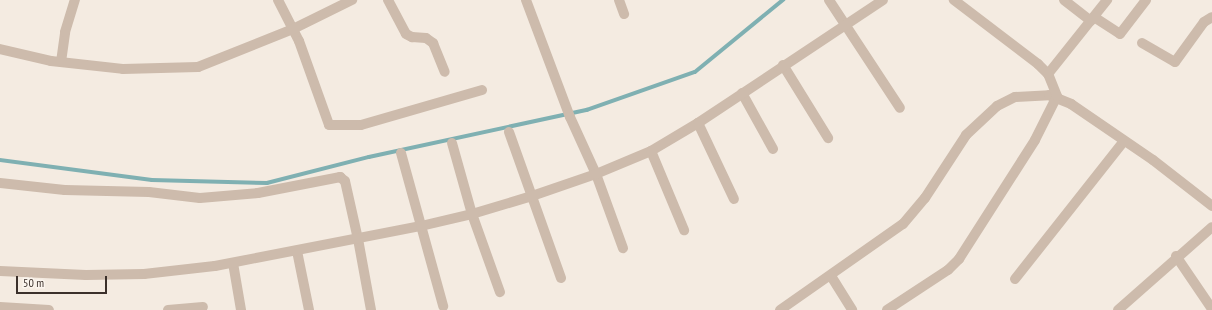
<!DOCTYPE html>
<html>
<head>
<meta charset="utf-8">
<style>
	body { margin:0 }
	#map { position:relative; width:1212px; height:310px; overflow:hidden; background:#f4ebe1; font-family:"PT Sans Narrow",sans-serif }
	div>[style] { position:absolute }
	[style*='--x'] { left:calc(var(--x)*1px); top:calc(var(--y)*1px); width:calc(var(--w)*1px); rotate:calc(var(--a)*1deg) }
	.stream>* { height:3.5px; margin:-1.75px; padding:0 1.75px; transform-origin:1.75px; border-radius:1.75px; background:#7fb0b2 }
	.minor>* { height:10px; margin:-5px; padding:0 5px; transform-origin:5px; border-radius:5px; background:#cdbbac }
	span { translate:-50% -50%; white-space:nowrap; text-align:center; line-height:1.15; -webkit-text-stroke:3.5px #fbf5ee; paint-order:stroke }
	.scale { position:absolute; left:16px; top:276px; width:91px; height:18px; box-sizing:border-box; border:2px solid #3b302b; border-top:0; padding-left:5px; font-size:12px; line-height:14px; white-space:nowrap; color:#3b302b; -webkit-text-stroke:3px #fbf5ee; paint-order:stroke }
</style>
</head>
<body>
<div id="map">
	<div class="stream">
		<div style="--x:0;--y:160;--w:153;--a:7.5"></div>
		<div style="--x:152;--y:180;--w:115;--a:1.5"></div>
		<div style="--x:267;--y:183;--w:105;--a:-14.3"></div>
		<div style="--x:369;--y:157;--w:223;--a:-12.2"></div>
		<div style="--x:587;--y:110;--w:114;--a:-19.4"></div>
		<div style="--x:695;--y:72;--w:114;--a:-39.3"></div>
	</div>
	<div class="minor">
		<div style="--x:278;--y:0;--w:46;--a:62.9"></div>
		<div style="--x:299;--y:41;--w:89;--a:70.3"></div>
		<div style="--x:329;--y:125;--w:32;--a:0"></div>
		<div style="--x:361;--y:125;--w:126;--a:-16.1"></div>
		<div style="--x:388;--y:0;--w:38;--a:62"></div>
		<div style="--x:406;--y:34;--w:7;--a:27"></div>
		<div style="--x:412;--y:37;--w:14;--a:4"></div>
		<div style="--x:426;--y:38;--w:9;--a:36"></div>
		<div style="--x:433;--y:43;--w:31;--a:68"></div>
		<div style="--x:526;--y:0;--w:125;--a:69.4"></div>
		<div style="--x:570;--y:117;--w:63;--a:65.5"></div>
		<div style="--x:596;--y:174;--w:79;--a:70"></div>
		<div style="--x:619;--y:0;--w:15;--a:70"></div>
		<div style="--x:829;--y:0;--w:129;--a:56.7"></div>
		<div style="--x:1064;--y:0;--w:34;--a:38"></div>
		<div style="--x:1094;--y:17;--w:31;--a:33"></div>
		<div style="--x:1120;--y:34;--w:43;--a:-52.6"></div>
		<div style="--x:1142;--y:43;--w:38;--a:30"></div>
		<div style="--x:1175;--y:62;--w:49;--a:-54.1"></div>
		<div style="--x:1204;--y:22;--w:9;--a:-32"></div>
		<div style="--x:0;--y:49;--w:52;--a:13.2"></div>
		<div style="--x:51;--y:61;--w:72;--a:6.3"></div>
		<div style="--x:123;--y:69;--w:75;--a:-1.5"></div>
		<div style="--x:198;--y:67;--w:102;--a:-21.8"></div>
		<div style="--x:293;--y:29;--w:66;--a:-26.2"></div>
		<div style="--x:61;--y:62;--w:30;--a:-82"></div>
		<div style="--x:65;--y:32;--w:34;--a:-73"></div>
		<div style="--x:783;--y:65;--w:86;--a:58.3"></div>
		<div style="--x:1048;--y:74;--w:95;--a:-51.4"></div>
		<div style="--x:742;--y:93;--w:64;--a:61"></div>
		<div style="--x:698;--y:123;--w:84;--a:64.7"></div>
		<div style="--x:509;--y:132;--w:155;--a:70.4"></div>
		<div style="--x:452;--y:143;--w:74;--a:74.3"></div>
		<div style="--x:472;--y:214;--w:83;--a:70.3"></div>
		<div style="--x:651;--y:151;--w:86;--a:67.3"></div>
		<div style="--x:401;--y:153;--w:159;--a:74.6"></div>
		<div style="--x:0;--y:183;--w:65;--a:6.1"></div>
		<div style="--x:65;--y:190;--w:84;--a:1.4"></div>
		<div style="--x:149;--y:192;--w:51;--a:6.7"></div>
		<div style="--x:200;--y:198;--w:58;--a:-4.9"></div>
		<div style="--x:258;--y:193;--w:84;--a:-11"></div>
		<div style="--x:340;--y:177;--w:6;--a:39"></div>
		<div style="--x:345;--y:181;--w:59;--a:77.4"></div>
		<div style="--x:358;--y:239;--w:72;--a:79.6"></div>
		<div style="--x:297;--y:251;--w:60;--a:78.5"></div>
		<div style="--x:1176;--y:256;--w:64;--a:55.8"></div>
		<div style="--x:233;--y:263;--w:48;--a:80.3"></div>
		<div style="--x:0;--y:271;--w:86;--a:2.7"></div>
		<div style="--x:86;--y:275;--w:58;--a:-1"></div>
		<div style="--x:144;--y:274;--w:71;--a:-6.4"></div>
		<div style="--x:215;--y:266;--w:210;--a:-11"></div>
		<div style="--x:421;--y:226;--w:52;--a:-13.2"></div>
		<div style="--x:472;--y:214;--w:63;--a:-16.7"></div>
		<div style="--x:532;--y:196;--w:68;--a:-19"></div>
		<div style="--x:596;--y:174;--w:60;--a:-22.7"></div>
		<div style="--x:651;--y:151;--w:55;--a:-30.8"></div>
		<div style="--x:698;--y:123;--w:222;--a:-33.6"></div>
		<div style="--x:831;--y:276;--w:40;--a:58"></div>
		<div style="--x:1015;--y:279;--w:176;--a:-51.7"></div>
		<div style="--x:0;--y:307;--w:49;--a:3.5"></div>
		<div style="--x:168;--y:310;--w:35;--a:-5"></div>
		<div style="--x:780;--y:310;--w:150;--a:-35"></div>
		<div style="--x:903;--y:224;--w:34;--a:-50"></div>
		<div style="--x:925;--y:198;--w:75;--a:-56.9"></div>
		<div style="--x:966;--y:135;--w:42;--a:-43.1"></div>
		<div style="--x:997;--y:106;--w:20;--a:-27"></div>
		<div style="--x:1015;--y:97;--w:34;--a:-3"></div>
		<div style="--x:1049;--y:95;--w:24;--a:22"></div>
		<div style="--x:1071;--y:104;--w:99;--a:34.3"></div>
		<div style="--x:1153;--y:160;--w:75;--a:37.9"></div>
		<div style="--x:887;--y:310;--w:73;--a:-33.3"></div>
		<div style="--x:948;--y:270;--w:16;--a:-45"></div>
		<div style="--x:959;--y:259;--w:141;--a:-57.4"></div>
		<div style="--x:1035;--y:140;--w:49;--a:-63.4"></div>
		<div style="--x:1057;--y:96;--w:24;--a:-112"></div>
		<div style="--x:1048;--y:74;--w:14;--a:-135"></div>
		<div style="--x:1038;--y:64;--w:106;--a:-142.7"></div>
		<div style="--x:1118;--y:310;--w:125;--a:-41.4"></div>
	</div>
	<div class="scale">50 m</div>
</div>
</body>
</html>
